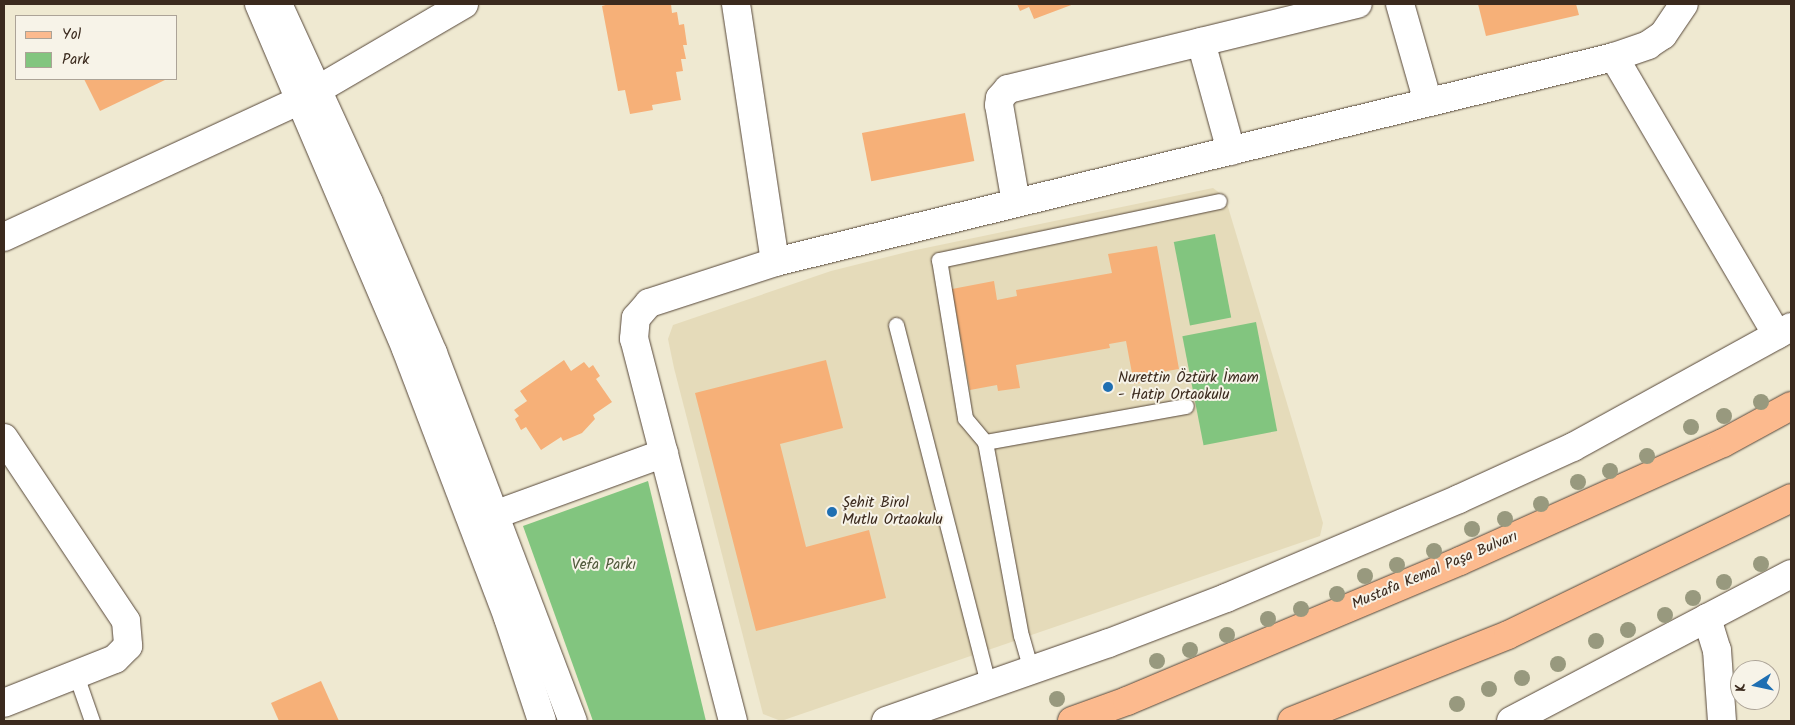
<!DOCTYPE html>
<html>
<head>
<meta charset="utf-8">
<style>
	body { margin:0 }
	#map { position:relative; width:1795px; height:725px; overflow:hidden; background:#efe9d1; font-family:Kalam,sans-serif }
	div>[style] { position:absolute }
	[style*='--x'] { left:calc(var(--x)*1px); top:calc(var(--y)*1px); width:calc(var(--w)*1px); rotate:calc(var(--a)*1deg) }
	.built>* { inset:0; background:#e5dbba }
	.green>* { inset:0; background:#82c57f; transform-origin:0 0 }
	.building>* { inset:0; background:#f6b078; transform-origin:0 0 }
	.roads { filter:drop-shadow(0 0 1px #564739) drop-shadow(0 0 1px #564739) }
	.service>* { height:15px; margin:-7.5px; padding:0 7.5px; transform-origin:7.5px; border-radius:7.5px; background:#fff }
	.minor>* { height:28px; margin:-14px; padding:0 14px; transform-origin:14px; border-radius:14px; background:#fff }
	.tertiary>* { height:28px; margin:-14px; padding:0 14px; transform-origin:14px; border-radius:14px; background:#fff }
	.primary>* { height:28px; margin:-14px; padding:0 14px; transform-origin:14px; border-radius:14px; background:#fcba8e }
	.trees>* { width:16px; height:16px; margin:-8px; border-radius:50%; background:#98997e }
	.dots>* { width:14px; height:14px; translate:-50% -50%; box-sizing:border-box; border:2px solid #f7f3e8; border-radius:50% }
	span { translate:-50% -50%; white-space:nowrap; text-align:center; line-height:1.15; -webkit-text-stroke:4px #f7f3e8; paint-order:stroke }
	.poi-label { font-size:15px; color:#3b2a1e }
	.left { translate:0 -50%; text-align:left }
	.park-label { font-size:15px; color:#50583b }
	.street-label { font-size:15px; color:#3b2a1e }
	.frame { position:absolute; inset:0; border:5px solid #3b2a1e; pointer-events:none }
	.legend { position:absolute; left:15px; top:15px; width:162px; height:65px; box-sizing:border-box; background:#f7f3e8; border:1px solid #aca397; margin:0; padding:6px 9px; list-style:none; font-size:15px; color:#3b2a1e }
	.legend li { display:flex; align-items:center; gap:10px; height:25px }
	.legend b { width:25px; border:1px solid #aca397 }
	.north { position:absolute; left:1730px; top:660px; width:50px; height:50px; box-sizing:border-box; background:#f7f3e8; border:1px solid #aca397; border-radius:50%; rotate:260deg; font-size:14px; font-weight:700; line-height:20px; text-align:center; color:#3b2a1e }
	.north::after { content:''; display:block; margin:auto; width:18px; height:22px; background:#1f6fb2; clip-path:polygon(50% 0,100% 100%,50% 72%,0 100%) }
</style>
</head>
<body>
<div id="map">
	<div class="built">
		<div style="clip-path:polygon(1213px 188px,1225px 197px,1323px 523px,1320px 536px,781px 721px,763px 714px,674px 368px,668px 339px,673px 325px,831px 271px,911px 251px)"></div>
	</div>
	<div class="green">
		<div style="left:1215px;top:234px;width:85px;height:42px;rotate:79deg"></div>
		<div style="left:1256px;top:322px;width:111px;height:75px;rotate:79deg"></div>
		<div style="clip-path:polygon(648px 481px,706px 721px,593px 721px,523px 526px)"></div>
	</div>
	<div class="building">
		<div style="clip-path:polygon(609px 4px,671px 4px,672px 13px,677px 12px,679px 25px,684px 24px,687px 45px,683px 45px,686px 59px,681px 59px,683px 71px,676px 72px,681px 100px,652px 105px,653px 110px,630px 114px,625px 90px,618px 91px,602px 6px)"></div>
		<div style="clip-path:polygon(1017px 4px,1074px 4px,1034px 19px,1029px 7px,1020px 11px)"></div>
		<div style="clip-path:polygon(1478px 4px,1576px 4px,1579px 15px,1486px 36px)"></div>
		<div style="clip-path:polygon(84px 79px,167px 79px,100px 111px)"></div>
		<div style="left:965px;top:113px;width:49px;height:105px;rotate:79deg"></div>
		<div style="clip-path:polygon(1157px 246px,1179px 369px,1155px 373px,1156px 380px,1134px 384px,1126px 341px,1109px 344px,1110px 348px,1016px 365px,1020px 388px,998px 391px,997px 385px,970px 390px,952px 289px,994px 281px,997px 300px,1017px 296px,1016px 290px,1112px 273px,1108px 254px)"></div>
		<div style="clip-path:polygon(564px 360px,571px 371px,584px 362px,589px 368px,593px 365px,600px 376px,596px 379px,612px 402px,593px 415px,595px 419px,582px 433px,563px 441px,561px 437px,541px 450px,526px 427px,521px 430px,515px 419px,519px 416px,514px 410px,527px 401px,520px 391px)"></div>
		<div style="clip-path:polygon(826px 360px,843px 428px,780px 444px,806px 547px,869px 530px,886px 598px,756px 631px,695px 393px)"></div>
		<div style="clip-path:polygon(321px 681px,339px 721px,279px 721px,271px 703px)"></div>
	</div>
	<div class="roads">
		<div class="service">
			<div style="--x:896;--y:325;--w:371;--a:75.6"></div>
			<div style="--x:985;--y:442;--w:204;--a:-10.2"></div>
			<div style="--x:1031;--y:670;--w:35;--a:-106"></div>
			<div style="--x:1021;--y:636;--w:197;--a:-100.5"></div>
			<div style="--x:985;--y:442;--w:31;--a:-130"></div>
			<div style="--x:965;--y:418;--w:160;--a:-99.3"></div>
			<div style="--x:939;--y:260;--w:286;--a:-11.9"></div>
			<div style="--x:76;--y:675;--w:49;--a:70.8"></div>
		</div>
		<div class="minor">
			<div style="--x:736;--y:4;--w:261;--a:81.4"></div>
			<div style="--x:1400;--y:4;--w:102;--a:74.1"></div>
			<div style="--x:1201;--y:42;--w:113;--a:74.6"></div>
			<div style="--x:1614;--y:57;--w:36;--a:-19"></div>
			<div style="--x:1648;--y:45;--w:18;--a:-34"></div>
			<div style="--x:1663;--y:35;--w:37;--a:-56"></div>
			<div style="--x:1016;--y:203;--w:99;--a:-99.8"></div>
			<div style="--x:999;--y:105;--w:7;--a:-82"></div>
			<div style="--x:1000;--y:98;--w:12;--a:-48"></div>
			<div style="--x:1008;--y:89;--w:360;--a:-13.7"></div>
			<div style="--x:4;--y:237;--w:326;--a:-24.8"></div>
			<div style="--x:300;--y:100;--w:190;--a:-30.3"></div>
			<div style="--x:4;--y:438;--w:220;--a:56.3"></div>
			<div style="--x:126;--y:621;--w:25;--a:85"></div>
			<div style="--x:128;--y:646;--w:18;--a:135"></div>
			<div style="--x:115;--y:659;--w:119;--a:158.4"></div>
			<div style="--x:494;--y:515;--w:181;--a:-20"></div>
			<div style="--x:1707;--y:618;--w:34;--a:73"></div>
			<div style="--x:1717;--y:650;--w:71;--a:86"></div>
			<div style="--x:733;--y:721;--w:395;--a:-104.5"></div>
			<div style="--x:634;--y:339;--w:21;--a:-85"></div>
			<div style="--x:636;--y:318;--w:20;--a:-49"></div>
			<div style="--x:649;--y:303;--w:133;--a:-18"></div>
			<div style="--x:775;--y:262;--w:864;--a:-13.73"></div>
			<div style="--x:1614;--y:57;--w:322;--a:59.6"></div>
			<div style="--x:886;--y:721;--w:236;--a:-19.3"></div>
			<div style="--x:1109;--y:643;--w:125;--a:-21"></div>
			<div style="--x:1226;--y:598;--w:253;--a:-23"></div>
			<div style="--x:1459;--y:499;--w:125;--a:-24.5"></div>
			<div style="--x:1573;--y:447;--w:249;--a:-28.8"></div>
			<div style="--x:1511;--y:721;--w:316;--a:-27.7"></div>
		</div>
		<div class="tertiary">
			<div style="--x:259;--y:4;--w:375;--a:66.9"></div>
			<div style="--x:406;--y:349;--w:288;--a:69.2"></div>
			<div style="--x:508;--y:618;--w:108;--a:71.7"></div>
			<div style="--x:278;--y:4;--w:219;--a:65.4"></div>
			<div style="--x:369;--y:203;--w:163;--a:66.9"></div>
			<div style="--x:433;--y:353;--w:394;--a:69.2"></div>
		</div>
		<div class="primary">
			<div style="--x:1072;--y:721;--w:59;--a:-20"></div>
			<div style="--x:1127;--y:701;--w:361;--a:-22.8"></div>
			<div style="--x:1460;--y:561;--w:288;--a:-24.2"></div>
			<div style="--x:1723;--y:443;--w:77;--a:-28.6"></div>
			<div style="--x:1292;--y:721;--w:232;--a:-21.7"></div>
			<div style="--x:1508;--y:635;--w:314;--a:-25.8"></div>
		</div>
	</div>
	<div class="trees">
		<div style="left:1761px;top:402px"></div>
		<div style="left:1724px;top:416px"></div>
		<div style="left:1691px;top:427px"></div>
		<div style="left:1647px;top:456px"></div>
		<div style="left:1610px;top:471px"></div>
		<div style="left:1578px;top:482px"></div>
		<div style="left:1541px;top:504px"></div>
		<div style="left:1505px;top:519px"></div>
		<div style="left:1472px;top:529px"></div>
		<div style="left:1434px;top:551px"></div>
		<div style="left:1761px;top:564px"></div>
		<div style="left:1397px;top:565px"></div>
		<div style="left:1365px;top:576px"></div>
		<div style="left:1724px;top:582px"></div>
		<div style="left:1337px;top:594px"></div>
		<div style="left:1693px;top:598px"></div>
		<div style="left:1301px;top:609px"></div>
		<div style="left:1665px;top:615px"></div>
		<div style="left:1268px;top:619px"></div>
		<div style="left:1628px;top:630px"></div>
		<div style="left:1227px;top:635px"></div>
		<div style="left:1596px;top:641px"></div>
		<div style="left:1190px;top:650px"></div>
		<div style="left:1157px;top:661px"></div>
		<div style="left:1558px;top:664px"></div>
		<div style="left:1522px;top:678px"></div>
		<div style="left:1489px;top:689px"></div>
		<div style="left:1057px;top:699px"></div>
		<div style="left:1457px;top:704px"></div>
	</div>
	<div class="dots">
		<div style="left:1108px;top:387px;background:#1f6fb2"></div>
		<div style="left:832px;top:512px;background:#1f6fb2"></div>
	</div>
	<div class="poi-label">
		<span class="left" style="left:1118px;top:387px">Nurettin Öztürk İmam<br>- Hatip Ortaokulu</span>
		<span class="left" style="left:842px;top:512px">Şehit Birol<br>Mutlu Ortaokulu</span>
	</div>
	<div class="park-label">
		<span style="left:604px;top:566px">Vefa Parkı</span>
	</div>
	<div class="street-label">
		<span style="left:1435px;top:571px;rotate:-23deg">Mustafa Kemal Paşa Bulvarı</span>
	</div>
	<div class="frame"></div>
	<ul class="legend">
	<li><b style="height:6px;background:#fcba8e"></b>Yol</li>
	<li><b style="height:14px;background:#82c57f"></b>Park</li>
	</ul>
	<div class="north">K</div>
</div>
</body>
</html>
